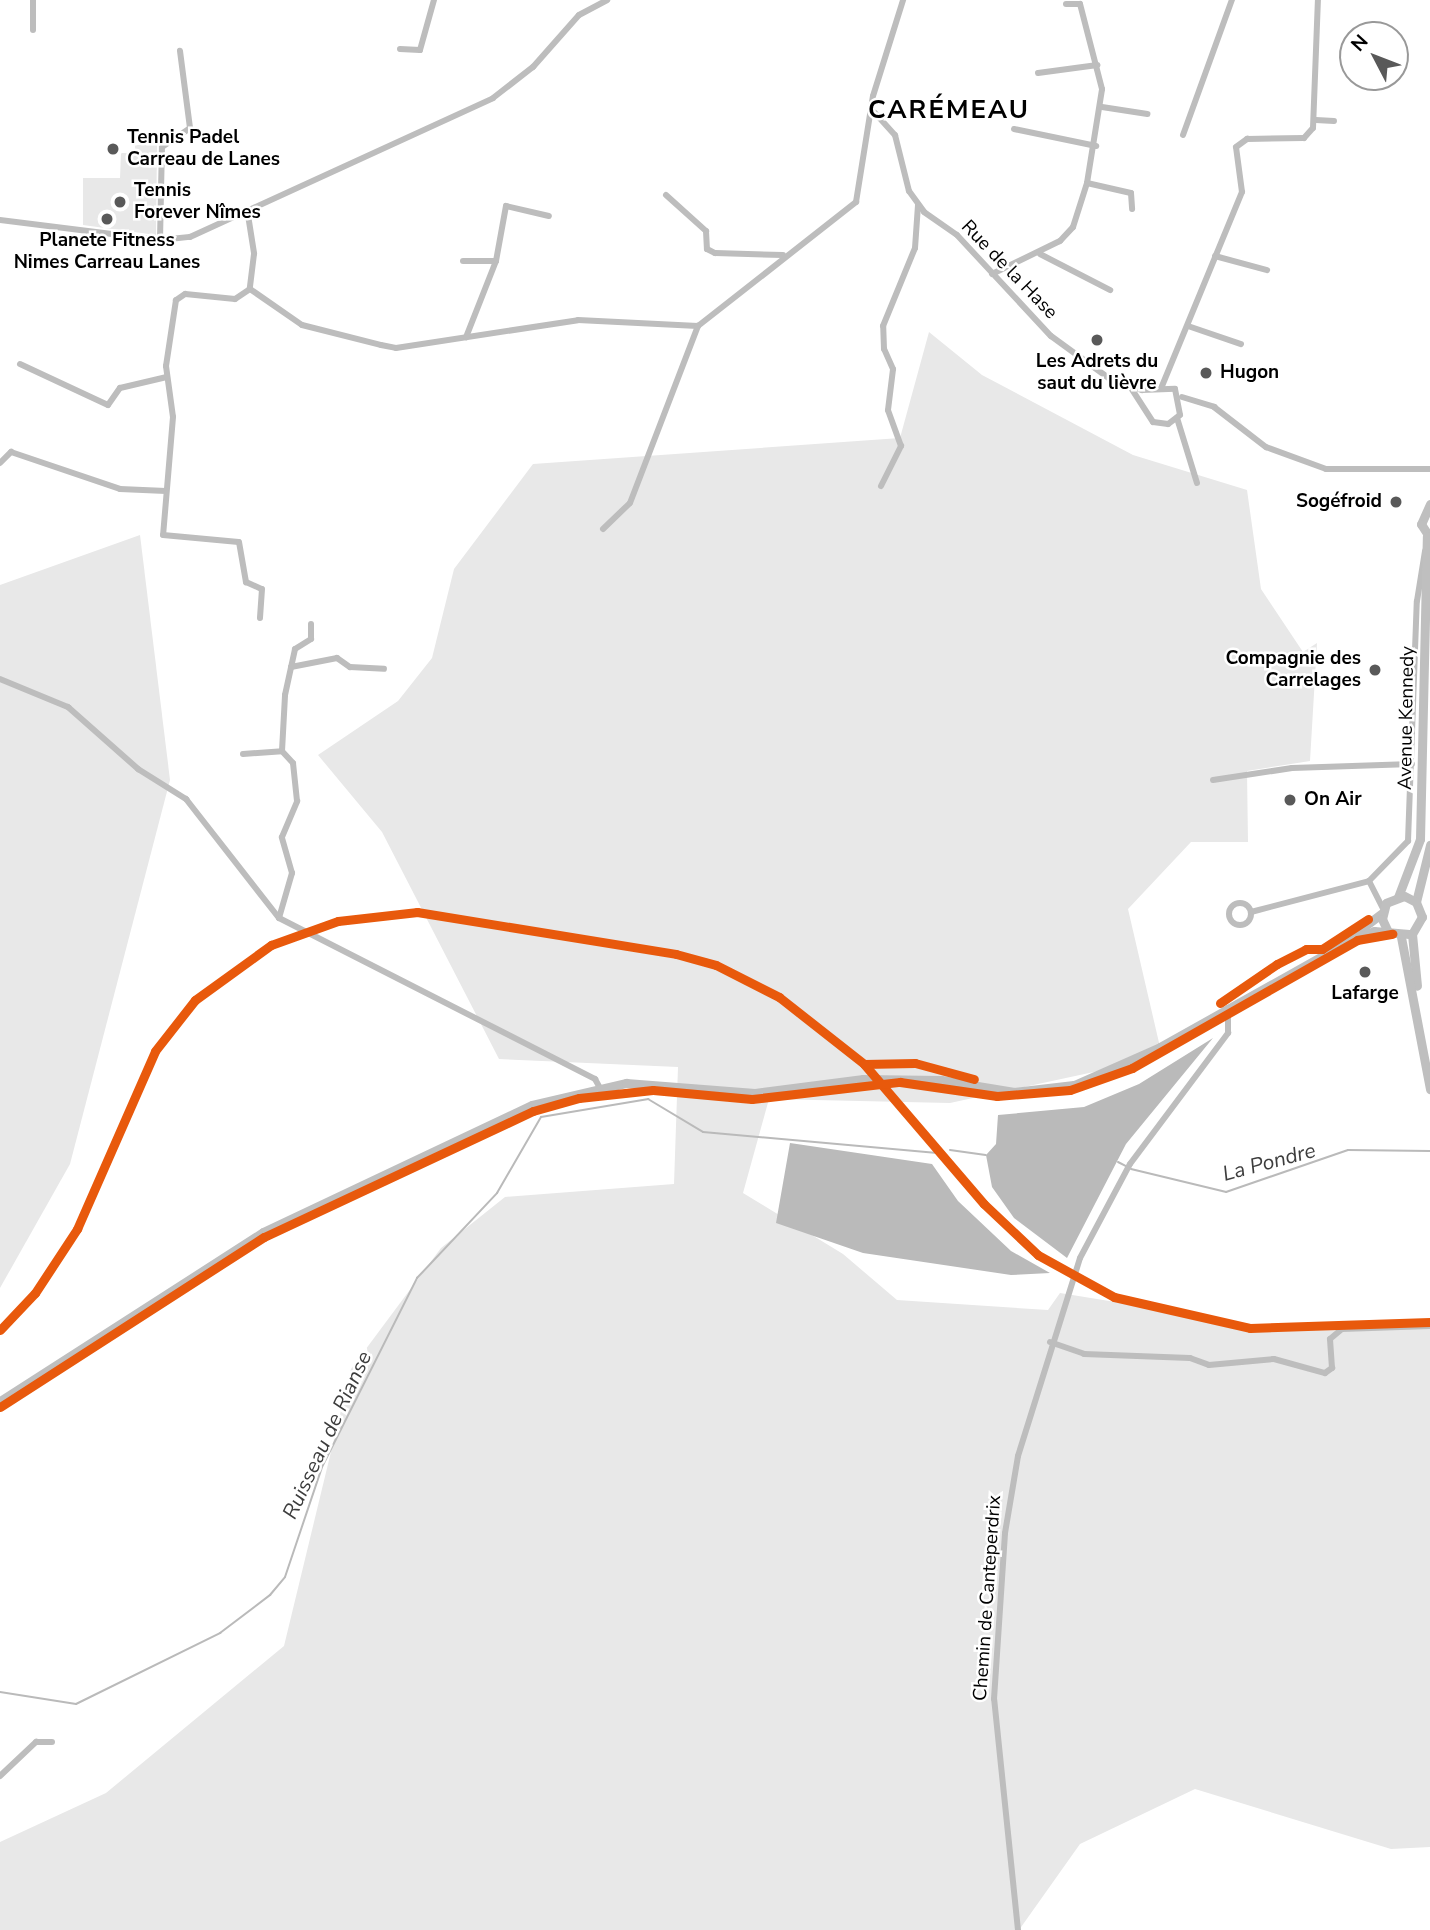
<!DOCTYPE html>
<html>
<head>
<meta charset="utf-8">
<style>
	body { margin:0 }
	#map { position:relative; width:1430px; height:1930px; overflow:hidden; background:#fff; font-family:"Nunito Sans",sans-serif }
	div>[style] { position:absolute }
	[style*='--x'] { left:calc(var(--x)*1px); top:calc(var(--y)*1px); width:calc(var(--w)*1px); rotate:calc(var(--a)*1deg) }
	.green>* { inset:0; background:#e8e8e8 }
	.water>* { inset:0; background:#bababa }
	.stream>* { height:2px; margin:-1px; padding:0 1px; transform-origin:1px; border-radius:1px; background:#bababa }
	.street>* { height:6px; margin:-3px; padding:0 3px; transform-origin:3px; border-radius:3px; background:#bdbdbd }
	.street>.ring { margin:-3px; padding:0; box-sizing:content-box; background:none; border:6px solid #bdbdbd; border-radius:50% }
	.secondary>* { height:9px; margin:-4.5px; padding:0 4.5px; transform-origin:4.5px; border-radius:4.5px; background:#bfbfbf }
	.cycleway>* { height:9px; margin:-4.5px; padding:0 4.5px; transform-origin:4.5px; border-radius:4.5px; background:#e8590c }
	.dots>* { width:19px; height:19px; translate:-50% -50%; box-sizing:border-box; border:4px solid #fff; border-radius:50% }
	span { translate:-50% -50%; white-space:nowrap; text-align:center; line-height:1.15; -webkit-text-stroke:5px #fff; paint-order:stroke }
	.poi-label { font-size:19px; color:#000; font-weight:700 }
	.left { translate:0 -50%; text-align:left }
	.right { translate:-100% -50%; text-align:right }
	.street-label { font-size:19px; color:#000 }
	.water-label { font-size:21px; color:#3d3d3d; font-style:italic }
	.district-label { font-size:26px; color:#000; font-weight:700; letter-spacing:2px }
	.north { position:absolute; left:1339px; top:21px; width:70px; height:70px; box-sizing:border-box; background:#fff; border:2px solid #999; border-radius:50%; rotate:312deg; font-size:19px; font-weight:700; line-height:28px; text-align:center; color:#000 }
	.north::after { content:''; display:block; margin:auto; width:24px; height:32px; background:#595959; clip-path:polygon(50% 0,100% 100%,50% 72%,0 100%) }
</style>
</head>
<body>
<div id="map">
	<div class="green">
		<div style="clip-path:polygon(135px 145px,157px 145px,156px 235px,83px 225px,83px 178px,120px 178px,121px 153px,135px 153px)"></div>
		<div style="clip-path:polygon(929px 332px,982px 375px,1133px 455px,1247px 490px,1261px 589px,1303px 652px,1317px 643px,1310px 761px,1247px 771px,1248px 842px,1191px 842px,1128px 909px,1160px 1047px,1103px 1070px,950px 1103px,769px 1099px,743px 1193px,843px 1254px,897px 1300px,1048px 1310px,1060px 1293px,1263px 1326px,1430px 1328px,1430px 1847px,1391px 1849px,1195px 1789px,1080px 1844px,1019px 1930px,0 1930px,0 1842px,106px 1793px,284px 1646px,351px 1369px,441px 1248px,505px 1197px,674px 1184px,678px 1067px,499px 1059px,382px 832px,318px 755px,398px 701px,432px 658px,454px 569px,533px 464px,900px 438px)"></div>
		<div style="clip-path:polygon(140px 535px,170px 780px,70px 1164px,0 1288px,0 585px)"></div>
	</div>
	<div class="water">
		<div style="clip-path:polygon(1213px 1038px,1126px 1144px,1067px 1258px,1014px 1218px,992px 1187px,986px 1155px,996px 1144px,998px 1115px,1084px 1107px,1139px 1084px)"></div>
		<div style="clip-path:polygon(790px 1143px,932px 1164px,958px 1201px,1011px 1251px,1050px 1273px,1011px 1275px,863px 1253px,776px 1223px)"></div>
	</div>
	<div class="stream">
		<div style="--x:950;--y:1150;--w:36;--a:8"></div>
		<div style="--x:1118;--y:1162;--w:9;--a:27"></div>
		<div style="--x:1131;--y:1169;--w:98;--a:13.6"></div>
		<div style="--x:1226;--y:1192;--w:129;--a:-19"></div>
		<div style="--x:1348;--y:1150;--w:82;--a:0.7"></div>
		<div style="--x:0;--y:1692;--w:77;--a:9"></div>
		<div style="--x:76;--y:1704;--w:161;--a:-26.2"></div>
		<div style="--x:220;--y:1633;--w:63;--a:-37.2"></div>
		<div style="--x:270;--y:1595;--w:23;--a:-50"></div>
		<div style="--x:285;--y:1577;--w:116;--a:-71.4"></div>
		<div style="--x:322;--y:1467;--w:212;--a:-63.3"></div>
		<div style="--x:417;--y:1278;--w:117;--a:-46.7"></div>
		<div style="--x:497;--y:1193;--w:88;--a:-59.9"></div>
		<div style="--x:541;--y:1117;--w:109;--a:-9.5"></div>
		<div style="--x:648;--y:1099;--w:64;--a:31"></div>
		<div style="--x:703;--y:1132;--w:235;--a:5.1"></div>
	</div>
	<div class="street">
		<div style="--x:33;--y:0;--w:30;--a:90"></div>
		<div style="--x:400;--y:49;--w:20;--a:3"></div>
		<div style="--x:420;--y:50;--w:52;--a:-74.4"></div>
		<div style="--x:1038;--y:73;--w:60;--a:-7.7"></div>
		<div style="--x:1102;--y:107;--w:46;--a:8.8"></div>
		<div style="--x:875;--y:113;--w:30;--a:48"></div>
		<div style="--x:895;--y:135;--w:58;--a:76"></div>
		<div style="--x:909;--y:191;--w:26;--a:54"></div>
		<div style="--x:924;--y:212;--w:40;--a:34.9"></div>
		<div style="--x:957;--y:235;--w:138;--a:47.1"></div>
		<div style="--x:1051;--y:336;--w:73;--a:36.1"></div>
		<div style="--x:1110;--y:379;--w:34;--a:19"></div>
		<div style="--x:1142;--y:390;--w:33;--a:-2"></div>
		<div style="--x:1175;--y:389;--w:26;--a:79"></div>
		<div style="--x:1180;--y:415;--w:15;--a:143"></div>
		<div style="--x:1168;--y:424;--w:15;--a:-172"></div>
		<div style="--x:1153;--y:422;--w:40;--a:-122.9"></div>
		<div style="--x:1316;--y:120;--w:18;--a:3"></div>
		<div style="--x:1014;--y:129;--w:84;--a:11.7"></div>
		<div style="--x:1183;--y:135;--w:144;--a:-70.1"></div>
		<div style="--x:1087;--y:183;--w:45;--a:12.8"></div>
		<div style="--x:1131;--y:193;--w:16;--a:86"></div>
		<div style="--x:666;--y:195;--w:54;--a:42"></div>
		<div style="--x:706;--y:231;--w:18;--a:87"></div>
		<div style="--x:707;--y:249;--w:9;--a:27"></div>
		<div style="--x:715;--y:253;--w:68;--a:1.7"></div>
		<div style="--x:248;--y:215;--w:39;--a:81"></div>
		<div style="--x:254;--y:254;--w:35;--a:97"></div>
		<div style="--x:250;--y:289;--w:63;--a:34.7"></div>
		<div style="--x:302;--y:325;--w:81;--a:14.2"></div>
		<div style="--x:381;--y:345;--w:15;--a:11"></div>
		<div style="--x:396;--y:348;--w:184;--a:-8.7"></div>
		<div style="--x:578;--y:320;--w:120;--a:2.9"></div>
		<div style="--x:698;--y:326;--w:201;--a:-38.1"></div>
		<div style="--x:856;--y:202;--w:107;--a:-80.9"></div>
		<div style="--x:873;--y:96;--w:101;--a:-72.6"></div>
		<div style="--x:0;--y:220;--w:161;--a:7.1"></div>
		<div style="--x:160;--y:240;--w:30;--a:-6"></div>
		<div style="--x:190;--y:237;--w:333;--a:-24.6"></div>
		<div style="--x:493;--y:98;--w:51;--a:-37.8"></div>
		<div style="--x:533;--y:67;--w:69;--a:-48.5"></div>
		<div style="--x:579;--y:15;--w:32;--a:-28"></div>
		<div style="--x:160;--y:240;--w:93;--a:-88.8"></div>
		<div style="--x:162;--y:147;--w:34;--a:-34"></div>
		<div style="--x:190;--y:128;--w:78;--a:-97.4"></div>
		<div style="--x:1040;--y:254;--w:79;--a:27.2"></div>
		<div style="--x:1215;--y:256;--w:54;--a:15.1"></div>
		<div style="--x:463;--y:261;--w:33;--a:0"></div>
		<div style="--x:496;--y:261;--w:82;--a:111.5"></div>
		<div style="--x:496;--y:261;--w:56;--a:-79.7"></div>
		<div style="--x:506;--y:206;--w:44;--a:13.1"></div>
		<div style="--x:992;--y:274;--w:76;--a:-25.9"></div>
		<div style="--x:1060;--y:241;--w:19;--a:-47"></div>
		<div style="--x:1073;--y:227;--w:46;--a:-72.3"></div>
		<div style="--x:1087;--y:183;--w:95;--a:-80.9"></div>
		<div style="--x:1102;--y:89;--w:88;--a:-104.5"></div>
		<div style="--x:1080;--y:4;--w:14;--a:180"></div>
		<div style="--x:250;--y:289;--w:18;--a:146"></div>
		<div style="--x:235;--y:299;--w:50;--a:-174.3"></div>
		<div style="--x:185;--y:294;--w:11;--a:146"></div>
		<div style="--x:176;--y:300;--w:67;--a:98.6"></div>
		<div style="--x:166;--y:366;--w:51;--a:82.2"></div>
		<div style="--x:173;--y:417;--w:118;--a:94.8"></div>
		<div style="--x:163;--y:535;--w:76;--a:5.3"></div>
		<div style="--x:239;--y:542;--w:41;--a:80.1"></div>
		<div style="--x:246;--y:582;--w:17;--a:24"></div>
		<div style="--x:262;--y:589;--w:29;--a:94"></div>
		<div style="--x:1188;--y:326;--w:56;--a:18.8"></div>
		<div style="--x:20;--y:364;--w:97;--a:25"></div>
		<div style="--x:108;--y:405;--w:21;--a:-55"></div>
		<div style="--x:120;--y:388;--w:48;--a:-13.2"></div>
		<div style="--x:1162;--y:386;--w:210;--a:-67.6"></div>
		<div style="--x:1242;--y:192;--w:45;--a:-97.6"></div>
		<div style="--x:1236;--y:147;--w:14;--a:-36"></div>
		<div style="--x:1247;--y:139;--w:57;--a:-1"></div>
		<div style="--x:1304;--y:138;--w:13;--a:-48"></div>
		<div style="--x:1313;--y:128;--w:128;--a:-87.8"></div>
		<div style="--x:1182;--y:397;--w:34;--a:17"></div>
		<div style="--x:1214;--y:407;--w:66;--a:37.6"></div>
		<div style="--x:1266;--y:447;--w:64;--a:20.1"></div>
		<div style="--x:1326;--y:469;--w:104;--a:0"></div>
		<div style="--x:1177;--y:418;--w:68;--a:72.9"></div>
		<div style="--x:0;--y:463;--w:16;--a:-45"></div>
		<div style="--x:11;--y:452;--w:115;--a:18.7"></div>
		<div style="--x:120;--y:489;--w:46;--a:2.5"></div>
		<div style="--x:881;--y:486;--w:45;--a:-63.4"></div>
		<div style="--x:901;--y:446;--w:38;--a:-110"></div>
		<div style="--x:888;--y:410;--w:41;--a:-83"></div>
		<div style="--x:893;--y:369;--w:22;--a:-114"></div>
		<div style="--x:884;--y:349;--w:23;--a:-92"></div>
		<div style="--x:883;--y:326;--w:84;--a:-67.7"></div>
		<div style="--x:915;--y:248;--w:43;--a:-86"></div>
		<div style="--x:603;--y:529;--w:37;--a:-44"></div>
		<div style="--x:630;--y:503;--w:190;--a:-69"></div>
		<div style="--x:291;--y:667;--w:47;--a:-11.1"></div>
		<div style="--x:337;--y:658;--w:16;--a:35"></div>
		<div style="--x:350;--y:667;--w:34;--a:3"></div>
		<div style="--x:0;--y:679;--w:74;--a:22.4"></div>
		<div style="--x:68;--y:707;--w:94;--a:41.5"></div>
		<div style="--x:138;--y:769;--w:57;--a:32"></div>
		<div style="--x:186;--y:799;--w:151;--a:52"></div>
		<div style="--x:279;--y:918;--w:355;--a:27"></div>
		<div style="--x:595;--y:1079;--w:13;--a:61"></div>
		<div style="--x:243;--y:754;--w:39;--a:-4"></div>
		<div style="--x:1213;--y:780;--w:80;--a:-8.6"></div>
		<div style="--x:1292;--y:768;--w:120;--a:-1.9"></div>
		<div style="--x:1369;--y:881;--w:56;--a:-45.7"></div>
		<div style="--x:1408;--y:841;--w:240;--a:-87.9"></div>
		<div style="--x:1417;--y:601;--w:51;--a:-80.9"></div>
		<div class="ring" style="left:1229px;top:903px;width:16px;height:16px"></div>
		<div style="--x:1251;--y:912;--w:122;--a:-14.7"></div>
		<div style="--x:1369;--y:881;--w:31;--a:63"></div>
		<div style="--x:279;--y:918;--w:47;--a:-73.9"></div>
		<div style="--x:292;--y:873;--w:37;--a:-106"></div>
		<div style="--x:282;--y:837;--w:39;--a:-67"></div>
		<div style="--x:297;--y:801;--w:38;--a:-96"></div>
		<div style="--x:293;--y:763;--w:16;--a:-133"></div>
		<div style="--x:282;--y:751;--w:56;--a:-86.9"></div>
		<div style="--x:285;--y:695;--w:47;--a:-77.7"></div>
		<div style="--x:295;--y:649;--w:19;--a:-32"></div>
		<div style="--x:311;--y:639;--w:15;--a:-90"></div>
		<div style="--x:1050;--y:1342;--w:36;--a:19"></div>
		<div style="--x:1084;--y:1354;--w:106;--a:2.2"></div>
		<div style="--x:1190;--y:1358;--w:20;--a:20"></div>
		<div style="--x:1209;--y:1365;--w:65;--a:-5.3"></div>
		<div style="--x:1274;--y:1359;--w:53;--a:15.4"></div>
		<div style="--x:1325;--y:1373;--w:9;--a:-36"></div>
		<div style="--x:1332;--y:1368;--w:29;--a:-94"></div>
		<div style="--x:1330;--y:1339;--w:16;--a:-40"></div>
		<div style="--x:1342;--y:1329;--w:88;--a:-2"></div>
		<div style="--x:0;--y:1776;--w:50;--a:-43.4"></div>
		<div style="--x:36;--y:1742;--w:16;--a:0"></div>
		<div style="--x:1018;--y:1930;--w:232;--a:-95.9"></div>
		<div style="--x:994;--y:1699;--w:166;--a:-86.2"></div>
		<div style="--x:1005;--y:1533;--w:78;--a:-80.4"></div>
		<div style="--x:1018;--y:1456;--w:207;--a:-72.6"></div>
		<div style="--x:1080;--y:1258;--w:106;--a:-62"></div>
		<div style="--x:1130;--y:1164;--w:164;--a:-53.2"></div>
		<div style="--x:1228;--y:1033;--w:25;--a:-90"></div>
	</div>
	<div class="secondary">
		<div style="--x:1430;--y:504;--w:22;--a:114"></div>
		<div style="--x:1421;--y:524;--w:17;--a:57"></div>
		<div style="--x:1398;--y:897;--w:62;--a:-69.2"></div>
		<div style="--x:1420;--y:839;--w:303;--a:-88.7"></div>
		<div style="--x:1416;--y:902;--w:59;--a:-76.2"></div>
		<div style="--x:1357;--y:932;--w:31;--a:-37"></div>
		<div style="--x:1412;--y:934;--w:52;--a:84.5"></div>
		<div style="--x:1401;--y:937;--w:155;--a:79.2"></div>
		<div style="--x:0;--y:1401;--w:313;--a:-32.7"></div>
		<div style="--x:263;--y:1232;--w:297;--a:-25.3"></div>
		<div style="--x:532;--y:1105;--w:97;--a:-13.2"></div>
		<div style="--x:626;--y:1083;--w:129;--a:4.4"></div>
		<div style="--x:755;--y:1093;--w:109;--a:-7.4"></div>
		<div style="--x:863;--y:1079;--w:78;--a:0.7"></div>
		<div style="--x:941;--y:1080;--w:74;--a:9.3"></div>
		<div style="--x:1014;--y:1092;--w:60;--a:-6.7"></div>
		<div style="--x:1074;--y:1085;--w:94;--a:-23.8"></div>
		<div style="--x:1160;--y:1047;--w:223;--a:-29.3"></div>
		<div style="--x:1354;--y:938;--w:21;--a:-19"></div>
		<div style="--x:1374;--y:931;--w:38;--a:5"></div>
		<div style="--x:1412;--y:934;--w:20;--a:-60"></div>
		<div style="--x:1422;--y:917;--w:16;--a:-112"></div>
		<div style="--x:1416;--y:902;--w:13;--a:-153"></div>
		<div style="--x:1404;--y:896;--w:19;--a:159"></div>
		<div style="--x:1386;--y:903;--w:16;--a:104"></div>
		<div style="--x:1382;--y:919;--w:14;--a:65"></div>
	</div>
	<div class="cycleway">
		<div style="--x:1220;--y:1003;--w:69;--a:-34.4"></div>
		<div style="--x:1277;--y:964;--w:33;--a:-27"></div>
		<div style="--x:1306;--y:949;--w:16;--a:0"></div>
		<div style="--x:1322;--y:949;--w:55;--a:-33.1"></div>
		<div style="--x:864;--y:1064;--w:51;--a:-1.1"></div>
		<div style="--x:915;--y:1063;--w:61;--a:15.2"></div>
		<div style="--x:0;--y:1330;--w:51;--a:-46.6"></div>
		<div style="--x:35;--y:1293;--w:77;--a:-56.7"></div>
		<div style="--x:77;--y:1229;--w:194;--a:-66.3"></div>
		<div style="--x:155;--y:1051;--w:65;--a:-51.9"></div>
		<div style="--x:195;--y:1000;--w:94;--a:-35.9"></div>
		<div style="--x:271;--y:945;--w:71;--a:-19.7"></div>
		<div style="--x:338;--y:921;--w:80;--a:-6.5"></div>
		<div style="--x:417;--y:912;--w:262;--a:9.2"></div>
		<div style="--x:676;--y:954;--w:41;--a:15.4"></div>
		<div style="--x:716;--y:965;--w:71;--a:26.9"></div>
		<div style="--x:779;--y:997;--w:108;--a:38.2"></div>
		<div style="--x:864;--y:1064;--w:184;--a:49.4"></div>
		<div style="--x:984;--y:1204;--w:74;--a:43.4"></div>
		<div style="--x:1038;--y:1255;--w:87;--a:28.9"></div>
		<div style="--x:1114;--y:1297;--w:139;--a:12.8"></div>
		<div style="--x:1250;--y:1328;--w:180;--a:-1.9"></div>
		<div style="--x:0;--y:1407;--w:314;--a:-32.8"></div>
		<div style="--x:264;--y:1237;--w:297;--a:-25.1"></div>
		<div style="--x:533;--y:1111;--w:48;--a:-15.8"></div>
		<div style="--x:579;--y:1098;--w:74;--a:-6.2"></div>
		<div style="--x:653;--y:1090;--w:99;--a:5.2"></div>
		<div style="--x:752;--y:1099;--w:149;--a:-6.6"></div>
		<div style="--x:900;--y:1082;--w:98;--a:8.2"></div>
		<div style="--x:997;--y:1096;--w:73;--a:-4.7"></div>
		<div style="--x:1070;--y:1090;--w:66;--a:-19.5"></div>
		<div style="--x:1132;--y:1068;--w:259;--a:-29.6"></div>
		<div style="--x:1357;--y:940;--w:36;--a:-10"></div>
	</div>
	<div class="dots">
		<div style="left:113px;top:149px;background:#595959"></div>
		<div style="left:120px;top:202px;background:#595959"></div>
		<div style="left:107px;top:219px;background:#595959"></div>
		<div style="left:1097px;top:340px;background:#595959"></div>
		<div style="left:1206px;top:373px;background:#595959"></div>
		<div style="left:1396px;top:502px;background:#595959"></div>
		<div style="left:1375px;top:670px;background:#595959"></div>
		<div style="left:1290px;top:800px;background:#595959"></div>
		<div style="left:1365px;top:972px;background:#595959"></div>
	</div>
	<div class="poi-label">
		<span class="left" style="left:127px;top:149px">Tennis Padel<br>Carreau de Lanes</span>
		<span class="left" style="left:134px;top:202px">Tennis<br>Forever Nîmes</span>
		<span style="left:107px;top:252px">Planete Fitness<br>Nimes Carreau Lanes</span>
		<span style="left:1097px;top:373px">Les Adrets du<br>saut du lièvre</span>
		<span class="left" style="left:1220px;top:373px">Hugon</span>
		<span class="right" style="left:1382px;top:502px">Sogéfroid</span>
		<span class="right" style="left:1361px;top:670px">Compagnie des<br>Carrelages</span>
		<span class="left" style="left:1304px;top:800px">On Air</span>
		<span style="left:1365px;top:994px">Lafarge</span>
	</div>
	<div class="street-label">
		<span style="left:1009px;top:270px;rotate:46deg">Rue de la Hase</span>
		<span style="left:1407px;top:718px;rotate:-89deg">Avenue Kennedy</span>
		<span style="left:988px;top:1598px;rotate:-86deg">Chemin de Canteperdrix</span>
	</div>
	<div class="water-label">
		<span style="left:1269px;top:1162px;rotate:-15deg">La Pondre</span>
		<span style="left:327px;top:1435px;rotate:-65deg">Ruisseau de Rianse</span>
	</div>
	<div class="district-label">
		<span style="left:949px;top:110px">CARÉMEAU</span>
	</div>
	<div class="north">N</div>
</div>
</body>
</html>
